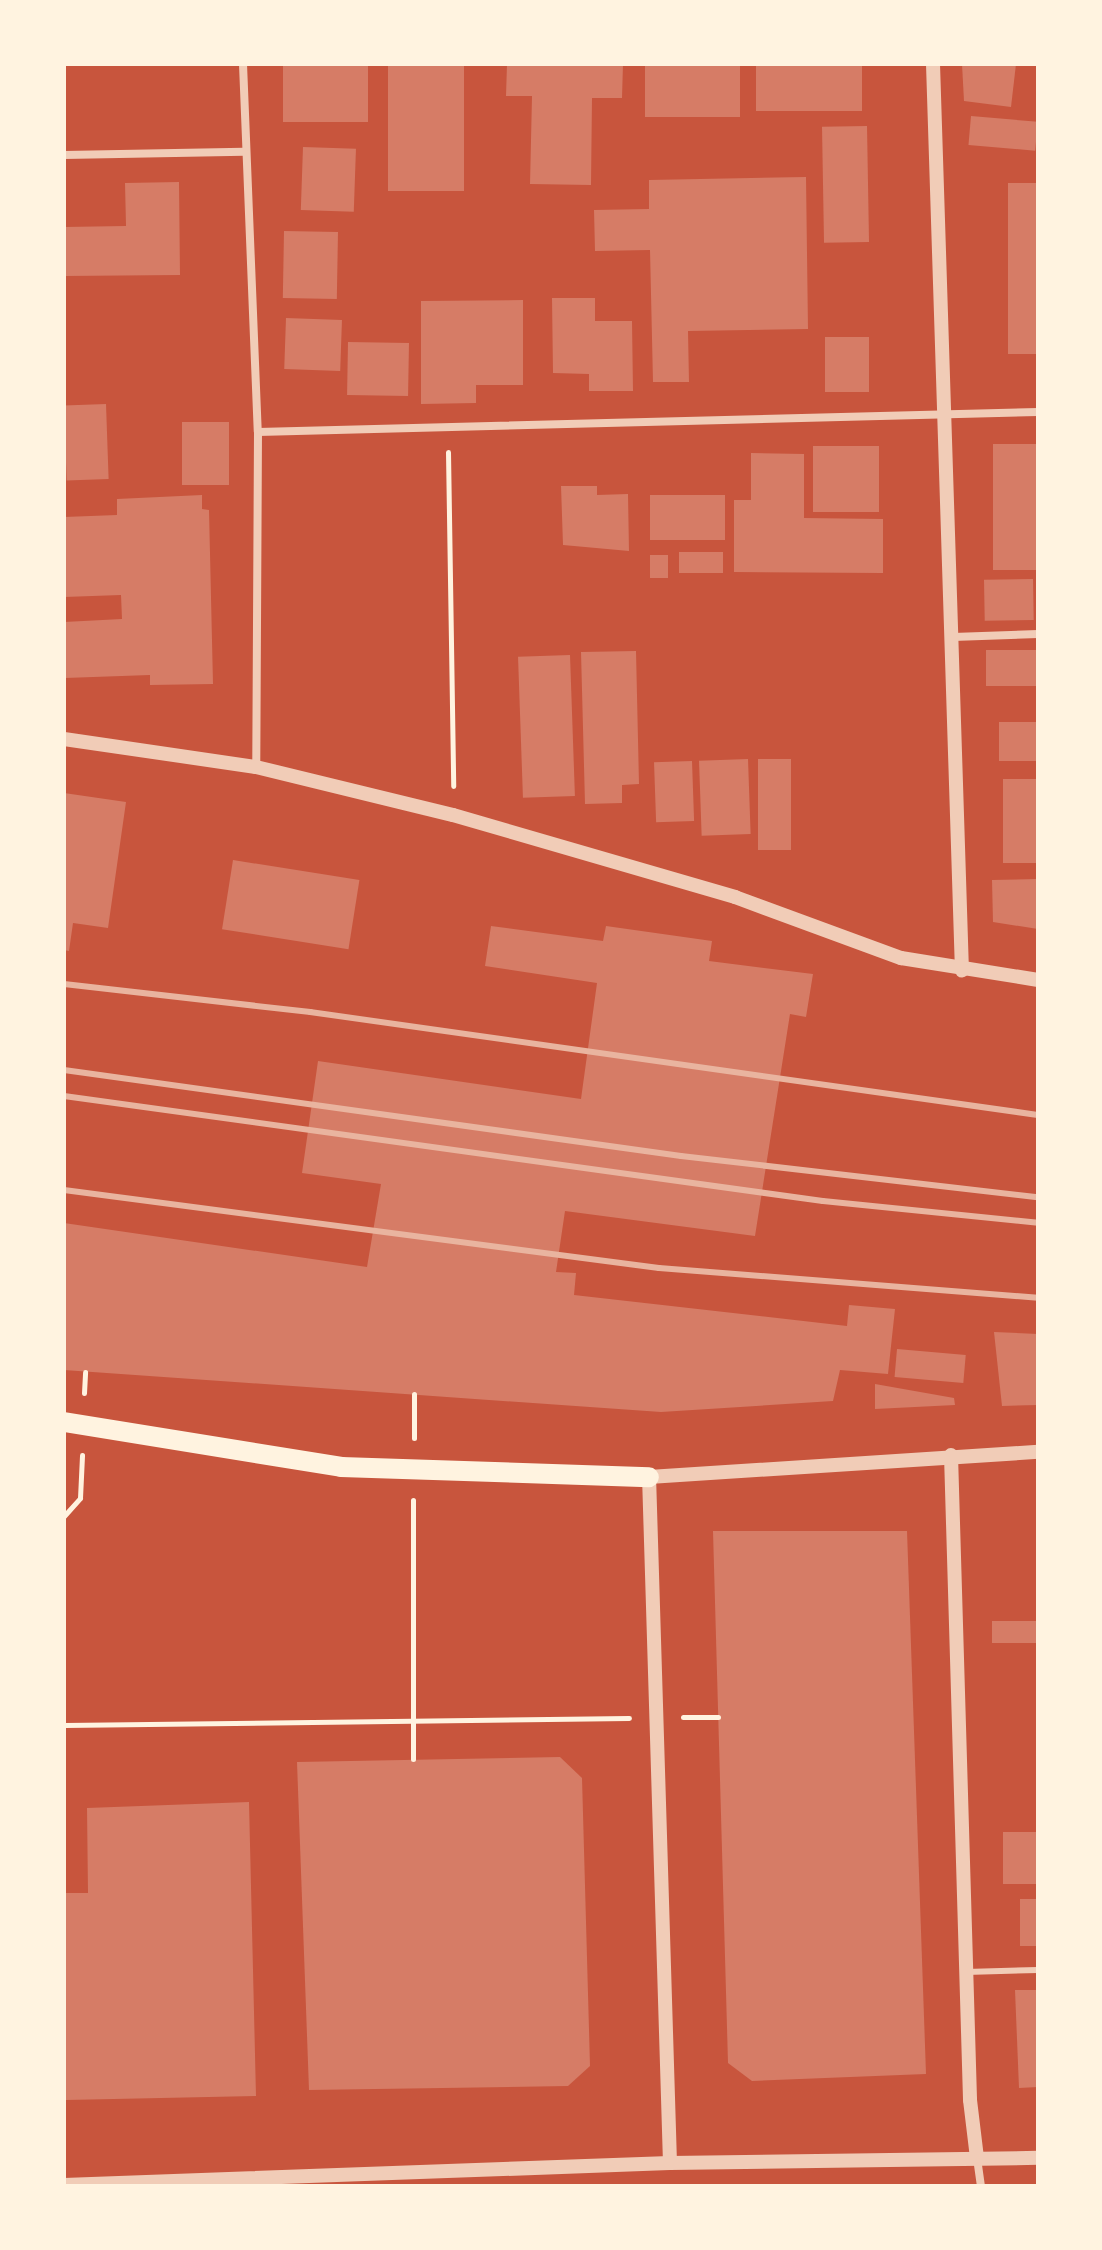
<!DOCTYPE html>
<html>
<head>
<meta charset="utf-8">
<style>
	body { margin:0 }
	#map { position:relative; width:1102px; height:2250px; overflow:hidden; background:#c8553d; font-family:Karla,sans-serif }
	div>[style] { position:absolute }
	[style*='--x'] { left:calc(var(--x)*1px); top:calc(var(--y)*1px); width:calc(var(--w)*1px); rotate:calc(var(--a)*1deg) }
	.building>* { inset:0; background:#d67c66; transform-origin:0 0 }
	.path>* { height:5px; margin:-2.5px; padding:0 2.5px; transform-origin:2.5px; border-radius:2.5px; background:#fff3e0 }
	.service>* { height:6px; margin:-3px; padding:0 3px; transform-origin:3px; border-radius:3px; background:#f1ccb7 }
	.minor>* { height:8px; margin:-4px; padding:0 4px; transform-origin:4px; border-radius:4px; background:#f1ccb7 }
	.tertiary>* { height:14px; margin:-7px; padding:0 7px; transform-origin:7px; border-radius:7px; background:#f1ccb7 }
	.primary>* { height:20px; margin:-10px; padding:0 10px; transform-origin:10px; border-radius:10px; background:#fff3e0 }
	.rail>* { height:6px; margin:-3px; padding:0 3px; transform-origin:3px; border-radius:3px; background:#e9b49f }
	span { translate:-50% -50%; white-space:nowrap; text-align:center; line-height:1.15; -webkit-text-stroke:8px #fff3e0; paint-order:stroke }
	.frame { position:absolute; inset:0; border:66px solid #fff3e0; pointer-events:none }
</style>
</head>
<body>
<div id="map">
	<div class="building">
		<div style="left:283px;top:64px;width:85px;height:58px"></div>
		<div style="left:388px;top:64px;width:76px;height:127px"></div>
		<div style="clip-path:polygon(507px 64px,623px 64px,622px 98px,592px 98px,591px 185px,530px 184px,532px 96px,506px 96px)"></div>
		<div style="left:645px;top:64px;width:95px;height:53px"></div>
		<div style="left:756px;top:64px;width:106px;height:47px"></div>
		<div style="clip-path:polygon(962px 64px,1016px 64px,1011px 107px,964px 101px)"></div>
		<div style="left:971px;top:116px;width:67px;height:29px;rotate:5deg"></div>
		<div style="left:867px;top:126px;width:116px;height:45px;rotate:89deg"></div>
		<div style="left:303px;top:147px;width:53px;height:63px;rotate:2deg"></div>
		<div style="clip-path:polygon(806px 177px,808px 329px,688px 331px,689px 382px,653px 382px,650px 250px,595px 251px,594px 210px,649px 209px,649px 180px)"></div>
		<div style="clip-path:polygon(179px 182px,180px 275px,64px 276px,64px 227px,126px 226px,125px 183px)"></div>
		<div style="left:1008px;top:183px;width:30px;height:171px"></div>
		<div style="left:284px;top:231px;width:54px;height:67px;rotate:1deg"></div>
		<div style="clip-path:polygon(552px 298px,595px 298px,595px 321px,632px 321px,633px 391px,589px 391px,589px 374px,553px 373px)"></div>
		<div style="clip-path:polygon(523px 300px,523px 385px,476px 385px,476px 403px,421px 404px,421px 301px)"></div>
		<div style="left:286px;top:318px;width:56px;height:51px;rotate:2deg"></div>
		<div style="left:825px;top:337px;width:44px;height:55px"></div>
		<div style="left:348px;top:342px;width:61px;height:53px;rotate:1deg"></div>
		<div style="left:106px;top:404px;width:75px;height:42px;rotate:88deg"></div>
		<div style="left:182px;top:422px;width:47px;height:63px"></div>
		<div style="left:993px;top:444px;width:45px;height:126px"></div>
		<div style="left:813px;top:446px;width:66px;height:66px"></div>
		<div style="clip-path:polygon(751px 453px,804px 454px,804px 518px,883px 519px,883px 573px,734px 572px,734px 500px,751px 500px)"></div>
		<div style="clip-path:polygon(561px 486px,597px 486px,597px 495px,628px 494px,629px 551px,563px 545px)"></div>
		<div style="clip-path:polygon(202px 495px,202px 509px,209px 510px,213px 684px,150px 685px,150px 675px,65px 678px,64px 622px,122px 619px,121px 595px,64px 597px,64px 517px,117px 515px,117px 499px)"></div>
		<div style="left:650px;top:495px;width:75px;height:45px"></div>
		<div style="left:679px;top:552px;width:44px;height:21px"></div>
		<div style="left:650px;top:555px;width:18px;height:23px"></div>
		<div style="left:1033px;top:579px;width:41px;height:49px;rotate:89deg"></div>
		<div style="left:986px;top:650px;width:52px;height:36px"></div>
		<div style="clip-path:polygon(636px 651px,639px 784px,622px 785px,622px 803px,585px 804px,581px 652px)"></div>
		<div style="left:570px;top:655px;width:141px;height:52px;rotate:88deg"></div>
		<div style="left:999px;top:722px;width:39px;height:39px"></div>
		<div style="left:748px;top:759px;width:75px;height:49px;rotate:88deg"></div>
		<div style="left:758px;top:759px;width:33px;height:91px"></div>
		<div style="left:692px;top:761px;width:60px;height:38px;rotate:88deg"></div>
		<div style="left:1038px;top:779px;width:84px;height:35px;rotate:90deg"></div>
		<div style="clip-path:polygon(64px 793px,126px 802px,108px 928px,73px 923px,69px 951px,64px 950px)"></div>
		<div style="left:233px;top:860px;width:128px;height:70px;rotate:9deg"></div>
		<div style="clip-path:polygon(1038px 879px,1038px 929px,993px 922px,992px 880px)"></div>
		<div style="clip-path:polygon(491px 926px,603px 941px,606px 926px,712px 941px,709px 961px,813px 974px,806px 1017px,790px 1014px,755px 1236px,565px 1211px,556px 1272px,576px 1273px,574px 1295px,847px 1326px,849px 1305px,895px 1309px,888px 1374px,840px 1370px,833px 1401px,661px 1412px,64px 1370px,64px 1223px,367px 1267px,381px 1184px,302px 1173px,318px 1061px,581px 1099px,597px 983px,485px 966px)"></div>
		<div style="clip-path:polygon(994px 1332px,1038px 1334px,1038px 1405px,1002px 1406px)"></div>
		<div style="left:897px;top:1349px;width:69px;height:28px;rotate:5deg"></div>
		<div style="clip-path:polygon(875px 1384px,954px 1398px,955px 1405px,875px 1409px)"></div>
		<div style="clip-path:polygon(713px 1531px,907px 1531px,926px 2074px,752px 2081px,728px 2063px)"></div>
		<div style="left:1038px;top:1621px;width:22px;height:46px;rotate:90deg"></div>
		<div style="clip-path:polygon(560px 1757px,582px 1778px,590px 2066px,568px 2086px,309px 2090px,297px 1762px)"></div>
		<div style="clip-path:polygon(249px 1802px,256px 2096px,66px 2100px,66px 1893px,88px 1893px,87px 1808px)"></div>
		<div style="left:1038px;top:1832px;width:52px;height:35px;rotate:90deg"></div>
		<div style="left:1020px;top:1899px;width:18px;height:47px"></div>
		<div style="clip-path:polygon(1015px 1990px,1038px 1990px,1038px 2087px,1019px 2088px)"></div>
	</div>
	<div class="path">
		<div style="--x:448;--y:452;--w:334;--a:89.1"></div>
		<div style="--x:84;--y:1393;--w:21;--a:-87"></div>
		<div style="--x:414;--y:1438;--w:44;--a:-90"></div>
		<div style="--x:64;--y:1516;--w:24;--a:-48"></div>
		<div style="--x:80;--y:1498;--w:43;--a:-87.3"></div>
		<div style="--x:683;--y:1717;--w:35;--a:0"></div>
		<div style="--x:64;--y:1725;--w:565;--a:-0.71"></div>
		<div style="--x:413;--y:1759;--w:259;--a:-90"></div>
	</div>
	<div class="service">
		<div style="--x:966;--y:1972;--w:72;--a:-1.6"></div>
	</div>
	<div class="minor">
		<div style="--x:243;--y:64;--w:368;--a:87.7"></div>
		<div style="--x:258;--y:432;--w:335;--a:90.3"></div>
		<div style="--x:64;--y:155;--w:180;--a:-1"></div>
		<div style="--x:258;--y:432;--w:780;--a:-1.47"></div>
		<div style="--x:953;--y:637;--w:85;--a:-2"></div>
		<div style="--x:977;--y:2158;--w:28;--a:82"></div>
	</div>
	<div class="tertiary">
		<div style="--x:933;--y:64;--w:907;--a:88.17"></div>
		<div style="--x:64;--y:739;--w:194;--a:8.3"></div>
		<div style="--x:256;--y:767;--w:203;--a:13.7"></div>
		<div style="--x:453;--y:815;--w:294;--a:16.2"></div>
		<div style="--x:735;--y:897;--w:177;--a:20.2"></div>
		<div style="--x:901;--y:958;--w:139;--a:9.1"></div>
		<div style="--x:951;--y:1455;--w:645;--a:88.31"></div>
		<div style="--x:970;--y:2100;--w:58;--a:83.1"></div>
		<div style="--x:670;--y:2163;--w:686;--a:-91.75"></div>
		<div style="--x:649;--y:1477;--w:390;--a:-3.7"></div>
		<div style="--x:64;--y:2185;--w:606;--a:-2.08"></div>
		<div style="--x:670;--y:2163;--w:368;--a:-0.8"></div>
	</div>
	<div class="primary">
		<div style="--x:64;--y:1422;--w:281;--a:9.2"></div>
		<div style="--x:341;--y:1467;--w:308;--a:1.9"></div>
	</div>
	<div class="rail">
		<div style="--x:64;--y:984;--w:248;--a:6.5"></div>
		<div style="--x:310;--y:1012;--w:735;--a:8.05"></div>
		<div style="--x:64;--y:1070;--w:623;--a:7.93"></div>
		<div style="--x:681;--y:1156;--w:359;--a:6.6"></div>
		<div style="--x:64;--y:1096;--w:766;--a:7.88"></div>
		<div style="--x:823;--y:1201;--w:216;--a:5.8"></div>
		<div style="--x:64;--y:1190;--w:600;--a:7.47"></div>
		<div style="--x:659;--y:1268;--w:380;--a:4.5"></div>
	</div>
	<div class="frame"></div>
</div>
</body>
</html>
